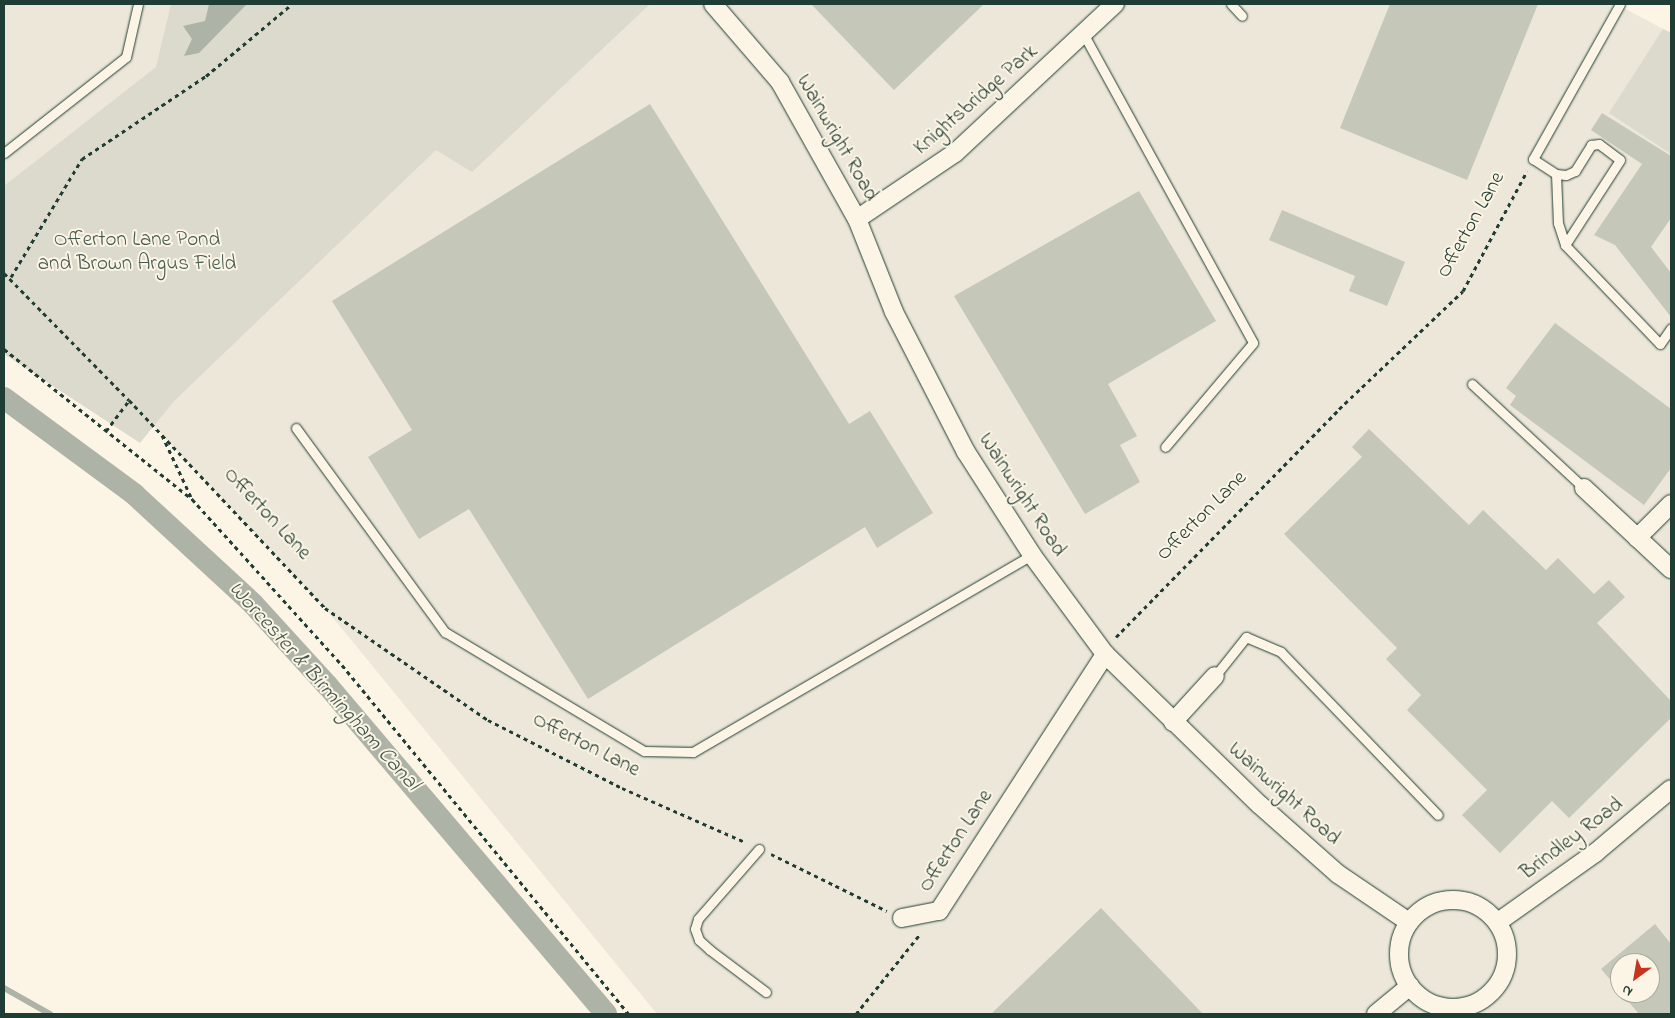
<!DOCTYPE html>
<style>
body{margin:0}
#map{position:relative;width:1675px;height:1018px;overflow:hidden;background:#fcf5e5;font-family:"Indie Flower",sans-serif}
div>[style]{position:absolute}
.built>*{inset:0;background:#ece7d8}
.green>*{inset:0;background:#dcdacc}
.water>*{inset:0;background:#aeb3a7}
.stream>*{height:6px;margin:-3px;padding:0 3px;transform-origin:3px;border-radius:3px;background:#aeb3a7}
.canal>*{height:22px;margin:-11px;padding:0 11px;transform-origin:11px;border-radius:11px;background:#aeb3a7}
.building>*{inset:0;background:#c5c7b9}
.path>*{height:3px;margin-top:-1.5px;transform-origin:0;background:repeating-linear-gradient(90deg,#1f3d34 0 4px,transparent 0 8px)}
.roads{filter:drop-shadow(0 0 1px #1f3d34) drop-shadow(0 0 1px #1f3d34)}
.lane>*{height:9px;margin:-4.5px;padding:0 4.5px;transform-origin:4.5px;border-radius:4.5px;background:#fcf5e5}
.street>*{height:18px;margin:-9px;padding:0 9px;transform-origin:9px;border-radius:9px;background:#fcf5e5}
.street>.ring{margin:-9px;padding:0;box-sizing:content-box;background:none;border:18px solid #fcf5e5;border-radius:50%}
span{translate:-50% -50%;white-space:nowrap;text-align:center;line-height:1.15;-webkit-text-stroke:4px #fcf5e5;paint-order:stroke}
.street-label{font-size:21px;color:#1f3d34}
.park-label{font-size:21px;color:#455c52}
.water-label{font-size:22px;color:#435a51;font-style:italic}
.frame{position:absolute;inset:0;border:5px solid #1f3d34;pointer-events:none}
.north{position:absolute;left:1610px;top:953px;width:50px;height:50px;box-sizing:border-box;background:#fcf5e5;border:1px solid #a4ab9e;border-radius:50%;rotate:212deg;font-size:14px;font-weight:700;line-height:20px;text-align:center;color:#1f3d34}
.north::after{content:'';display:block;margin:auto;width:18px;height:22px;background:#c8321e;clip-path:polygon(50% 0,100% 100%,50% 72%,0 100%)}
</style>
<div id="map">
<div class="built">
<div style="clip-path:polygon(evenodd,4px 4px,1616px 4px,1671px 33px,1671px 1014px,657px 1014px,325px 608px,129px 400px,4px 273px,4px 4px,1620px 963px,1650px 963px,1650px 993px,1620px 993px,1620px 963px)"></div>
</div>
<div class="green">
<div style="clip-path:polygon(171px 4px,650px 4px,472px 172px,436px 150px,174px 401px,140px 443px,4px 354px,4px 186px,156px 67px)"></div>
<div style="clip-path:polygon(1663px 29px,1671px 33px,1671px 154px,1609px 113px)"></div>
</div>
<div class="water">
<div style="clip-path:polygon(209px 4px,247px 4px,199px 53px,184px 56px,192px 39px,183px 26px,205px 21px)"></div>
</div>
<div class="stream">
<div style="left:4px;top:988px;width:53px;rotate:29.5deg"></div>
</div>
<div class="canal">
<div style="left:4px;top:398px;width:162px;rotate:36.4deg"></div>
<div style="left:134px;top:494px;width:162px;rotate:42.7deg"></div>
<div style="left:253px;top:604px;width:111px;rotate:47.6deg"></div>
<div style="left:328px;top:686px;width:430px;rotate:49.7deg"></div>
</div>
<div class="building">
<div style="clip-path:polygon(811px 4px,984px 4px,894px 90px)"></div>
<div style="clip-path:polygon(1390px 4px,1538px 4px,1467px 180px,1340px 128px)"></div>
<div style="clip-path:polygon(650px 104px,849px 424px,870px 411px,933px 513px,877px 548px,865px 527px,588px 699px,469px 509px,419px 539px,368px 457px,412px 430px,332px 301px)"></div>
<div style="clip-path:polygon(1602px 113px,1671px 156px,1671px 218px,1651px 247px,1671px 273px,1671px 317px,1615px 245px,1594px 235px,1642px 164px,1591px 130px)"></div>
<div style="clip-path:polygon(1139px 191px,1216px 321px,1108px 384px,1137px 436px,1120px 445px,1140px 482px,1085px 514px,954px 296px)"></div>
<div style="clip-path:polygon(1282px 210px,1405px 262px,1387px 306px,1349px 291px,1355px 276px,1269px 240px)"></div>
<div style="clip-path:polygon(1555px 323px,1671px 409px,1671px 468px,1644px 505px,1510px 405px,1516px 396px,1506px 388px)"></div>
<div style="clip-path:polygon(1369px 429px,1469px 525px,1483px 510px,1546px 570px,1558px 558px,1594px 594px,1609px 580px,1625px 597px,1597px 623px,1671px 701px,1671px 718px,1569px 818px,1552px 801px,1500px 853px,1462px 815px,1487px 790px,1407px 710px,1421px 695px,1386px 659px,1397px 648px,1284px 534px,1362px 457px,1352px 447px)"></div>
<div style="clip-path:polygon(1101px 908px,1203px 1014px,991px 1014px)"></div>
<div style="clip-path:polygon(1655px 924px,1671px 944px,1671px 1014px,1639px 1014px,1621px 993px,1650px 993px,1650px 963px,1620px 963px,1620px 991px,1601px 969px)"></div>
</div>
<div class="path">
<div style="left:4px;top:273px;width:178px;rotate:45.5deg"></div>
<div style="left:129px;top:400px;width:286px;rotate:46.7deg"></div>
<div style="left:325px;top:608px;width:198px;rotate:34.5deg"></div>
<div style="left:488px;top:720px;width:150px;rotate:26.9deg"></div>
<div style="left:622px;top:788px;width:134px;rotate:23.7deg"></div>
<div style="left:11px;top:277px;width:138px;rotate:-59deg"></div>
<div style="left:82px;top:159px;width:149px;rotate:-33.8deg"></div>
<div style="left:206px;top:76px;width:112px;rotate:-39.9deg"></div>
<div style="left:4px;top:349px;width:241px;rotate:38.6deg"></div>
<div style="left:192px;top:499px;width:224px;rotate:47.9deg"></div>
<div style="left:342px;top:665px;width:452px;rotate:50.6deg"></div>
<div style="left:106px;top:431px;width:39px;rotate:-53deg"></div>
<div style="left:162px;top:435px;width:68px;rotate:64.9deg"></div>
<div style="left:1116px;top:637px;width:319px;rotate:-45.6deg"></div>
<div style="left:1339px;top:409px;width:171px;rotate:-43.6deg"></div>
<div style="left:1463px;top:291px;width:136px;rotate:-61.9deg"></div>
<div style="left:771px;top:854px;width:129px;rotate:26.2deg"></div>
<div style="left:856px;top:1014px;width:102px;rotate:-51.3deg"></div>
</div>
<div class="roads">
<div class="lane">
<div style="left:1231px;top:4px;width:16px;rotate:47deg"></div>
<div style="left:1620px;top:4px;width:178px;rotate:119.3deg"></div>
<div style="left:1533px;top:159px;width:27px;rotate:33deg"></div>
<div style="left:1556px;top:174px;width:49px;rotate:87.7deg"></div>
<div style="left:1558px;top:223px;width:23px;rotate:72deg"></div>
<div style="left:1565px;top:245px;width:137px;rotate:46.2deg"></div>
<div style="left:1660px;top:344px;width:19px;rotate:-55deg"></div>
<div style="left:1084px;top:35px;width:351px;rotate:61.2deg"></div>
<div style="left:1253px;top:343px;width:136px;rotate:130.2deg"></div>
<div style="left:4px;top:153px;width:155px;rotate:-38.2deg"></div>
<div style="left:126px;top:57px;width:54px;rotate:-77.2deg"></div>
<div style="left:1556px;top:174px;width:10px;rotate:6deg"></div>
<div style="left:1566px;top:175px;width:10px;rotate:-24deg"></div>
<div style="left:1575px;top:171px;width:31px;rotate:-58deg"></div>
<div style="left:1591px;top:145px;width:8px;rotate:-7deg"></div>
<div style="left:1599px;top:144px;width:26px;rotate:37deg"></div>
<div style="left:1620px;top:160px;width:101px;rotate:122.9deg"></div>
<div style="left:1472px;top:384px;width:153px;rotate:42.9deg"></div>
<div style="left:296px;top:428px;width:253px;rotate:53.9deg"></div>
<div style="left:445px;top:632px;width:232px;rotate:30.9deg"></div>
<div style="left:644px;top:751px;width:49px;rotate:1.2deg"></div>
<div style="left:693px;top:752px;width:392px;rotate:-30.2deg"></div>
<div style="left:1215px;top:676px;width:50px;rotate:-51.5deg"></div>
<div style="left:1246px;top:637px;width:38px;rotate:23deg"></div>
<div style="left:1281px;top:652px;width:226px;rotate:46.1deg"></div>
<div style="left:759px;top:849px;width:93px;rotate:131.1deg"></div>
<div style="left:698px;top:919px;width:10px;rotate:107deg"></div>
<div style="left:695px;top:929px;width:12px;rotate:70deg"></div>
<div style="left:699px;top:940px;width:15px;rotate:42deg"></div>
<div style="left:710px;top:950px;width:70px;rotate:36.9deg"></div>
</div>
<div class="street">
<div style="left:713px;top:4px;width:103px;rotate:49.3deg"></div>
<div style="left:780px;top:82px;width:157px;rotate:60.7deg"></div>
<div style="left:857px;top:219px;width:100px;rotate:68.3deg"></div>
<div style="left:894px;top:312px;width:157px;rotate:62.8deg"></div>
<div style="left:966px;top:452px;width:122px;rotate:57.3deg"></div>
<div style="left:1032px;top:555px;width:123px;rotate:53.6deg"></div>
<div style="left:1105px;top:654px;width:216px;rotate:44.3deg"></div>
<div style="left:1260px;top:805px;width:104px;rotate:41.5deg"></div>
<div style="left:1338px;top:874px;width:86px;rotate:34.1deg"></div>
<div style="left:857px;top:219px;width:118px;rotate:-34deg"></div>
<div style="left:955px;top:153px;width:219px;rotate:-43deg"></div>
<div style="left:1584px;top:488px;width:119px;rotate:43deg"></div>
<div style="left:1637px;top:538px;width:48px;rotate:-45deg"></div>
<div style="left:1173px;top:722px;width:62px;rotate:-47.6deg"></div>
<div class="ring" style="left:1399px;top:900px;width:90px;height:90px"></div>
<div style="left:902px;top:918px;width:38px;rotate:-11deg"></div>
<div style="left:939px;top:911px;width:306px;rotate:-57.1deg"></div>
<div style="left:1498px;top:922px;width:119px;rotate:-35.4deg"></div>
<div style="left:1595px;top:853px;width:99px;rotate:-40.1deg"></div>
<div style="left:1376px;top:1014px;width:44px;rotate:-39.5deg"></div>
</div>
</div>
<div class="street-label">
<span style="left:976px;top:100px;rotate:-41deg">Knightsbridge Park</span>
<span style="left:837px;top:138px;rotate:60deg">Wainwright Road</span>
<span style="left:1471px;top:225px;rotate:-61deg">Offerton Lane</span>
<span style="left:1022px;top:495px;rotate:57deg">Wainwright Road</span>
<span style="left:267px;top:514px;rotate:47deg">Offerton Lane</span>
<span style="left:1202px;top:516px;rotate:-45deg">Offerton Lane</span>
<span style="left:586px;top:745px;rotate:27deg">Offerton Lane</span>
<span style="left:1284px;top:794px;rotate:42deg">Wainwright Road</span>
<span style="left:1572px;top:839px;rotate:-37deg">Brindley Road</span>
<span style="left:956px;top:841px;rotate:-57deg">Offerton Lane</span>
</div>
<div class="park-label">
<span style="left:137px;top:252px">Offerton Lane Pond<br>and Brown Argus Field</span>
</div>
<div class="water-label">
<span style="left:323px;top:687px;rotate:48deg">Worcester &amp; Birmingham Canal</span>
</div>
<div class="frame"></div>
<div class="north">N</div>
</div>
